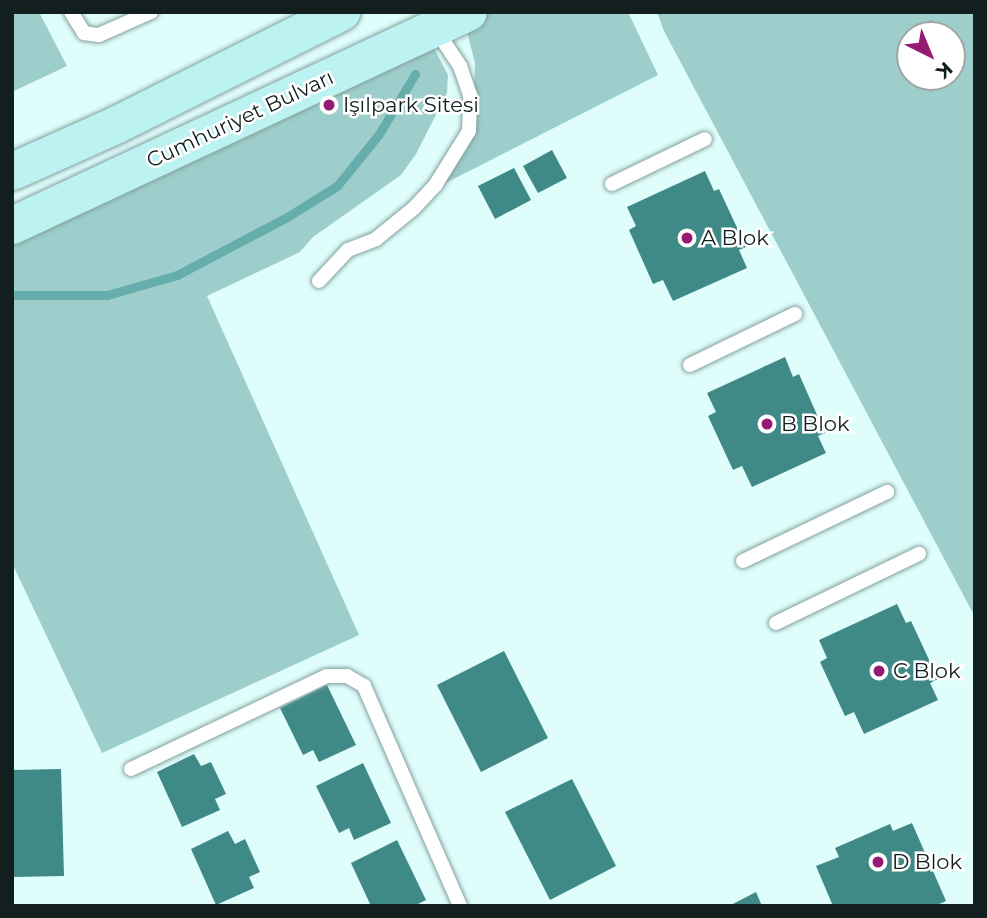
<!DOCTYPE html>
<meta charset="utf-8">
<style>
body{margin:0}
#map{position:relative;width:987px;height:918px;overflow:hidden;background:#defdfb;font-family:Montserrat,sans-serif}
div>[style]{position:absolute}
.green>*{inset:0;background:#9ececb}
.stream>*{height:9px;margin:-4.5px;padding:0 4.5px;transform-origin:4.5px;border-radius:4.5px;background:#65aeab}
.building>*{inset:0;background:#3f8a87}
.roads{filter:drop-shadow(0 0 2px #83a09e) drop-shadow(0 0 2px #83a09e)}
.lane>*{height:14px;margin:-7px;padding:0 7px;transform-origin:7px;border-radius:7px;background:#fff}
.secondary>*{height:37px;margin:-18.5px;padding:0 18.5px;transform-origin:18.5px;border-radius:18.5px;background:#bcf3f2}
.dots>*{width:19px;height:19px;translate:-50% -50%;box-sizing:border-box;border:4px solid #fff;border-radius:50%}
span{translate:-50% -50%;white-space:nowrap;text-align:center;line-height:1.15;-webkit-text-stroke:5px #fff;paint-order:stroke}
.poi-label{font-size:21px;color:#131e1e}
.left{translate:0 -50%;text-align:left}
.street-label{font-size:21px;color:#131e1e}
.frame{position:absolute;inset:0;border:14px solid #131e1e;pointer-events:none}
.north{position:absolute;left:896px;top:21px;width:70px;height:70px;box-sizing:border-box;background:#fff;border:2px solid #a1a5a5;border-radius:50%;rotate:137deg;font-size:19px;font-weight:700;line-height:28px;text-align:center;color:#131e1e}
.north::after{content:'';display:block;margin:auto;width:24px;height:32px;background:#961a74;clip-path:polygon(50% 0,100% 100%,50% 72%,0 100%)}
</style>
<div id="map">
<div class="green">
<div style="clip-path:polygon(12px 12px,39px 12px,67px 66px,12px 92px)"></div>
<div style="clip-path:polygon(462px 12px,628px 12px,658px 75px,426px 193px,438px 177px,474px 106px,475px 63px)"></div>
<div style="clip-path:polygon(evenodd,657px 12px,975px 12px,975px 617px,664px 31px,657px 12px,910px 35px,952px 35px,952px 77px,910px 77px,910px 35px)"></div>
<div style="clip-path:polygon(426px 40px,435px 50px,448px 75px,447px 93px,416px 154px,401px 175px,313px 237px,300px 252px,207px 296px,359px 635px,102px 753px,12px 563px,12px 235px)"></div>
</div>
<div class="stream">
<div style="left:12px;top:295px;width:95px"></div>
<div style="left:107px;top:295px;width:73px;rotate:-15.9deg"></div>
<div style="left:177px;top:275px;width:124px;rotate:-27.8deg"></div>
<div style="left:287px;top:217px;width:59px;rotate:-31.8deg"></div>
<div style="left:337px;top:186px;width:67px;rotate:-51.1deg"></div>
<div style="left:379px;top:134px;width:70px;rotate:-59deg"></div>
</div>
<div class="building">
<div style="clip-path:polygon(552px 150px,567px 178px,538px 193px,523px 166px)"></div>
<div style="clip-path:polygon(514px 168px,531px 200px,495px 219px,478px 186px)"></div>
<div style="clip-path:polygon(705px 171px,714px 191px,719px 189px,746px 247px,739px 250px,747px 268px,673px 301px,663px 280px,653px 284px,629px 230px,636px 226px,627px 207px)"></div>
<div style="clip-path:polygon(785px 357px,793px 377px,799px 374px,825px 433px,818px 436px,826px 453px,752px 487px,742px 466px,733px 470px,708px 416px,716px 412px,707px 393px)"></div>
<div style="clip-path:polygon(897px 604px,906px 623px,911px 621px,938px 679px,930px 683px,938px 700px,864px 734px,854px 712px,845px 716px,820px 662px,827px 658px,819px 640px)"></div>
<div style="clip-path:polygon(504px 651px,548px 738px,481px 772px,437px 685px)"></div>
<div style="clip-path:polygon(327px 685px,356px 745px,319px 762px,313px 750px,303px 755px,280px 708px)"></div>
<div style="clip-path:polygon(194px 754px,201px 766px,211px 762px,226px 794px,215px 799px,220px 810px,182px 827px,157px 772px)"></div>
<div style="clip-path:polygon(363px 763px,391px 823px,354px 840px,349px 828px,339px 833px,316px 786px)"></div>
<div style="clip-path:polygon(61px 769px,64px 876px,12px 877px,12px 770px)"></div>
<div style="clip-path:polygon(572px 779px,616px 866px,550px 900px,505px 812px)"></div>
<div style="clip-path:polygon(912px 823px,946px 901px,935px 906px,833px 906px,816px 866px,839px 857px,835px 848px,890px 824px,893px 831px)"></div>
<div style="clip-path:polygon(228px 831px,235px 844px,245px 839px,260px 872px,249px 877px,254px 888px,216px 905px,191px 849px)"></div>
<div style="clip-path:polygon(397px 840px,426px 900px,414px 906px,371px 906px,351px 863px)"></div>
<div style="clip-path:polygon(756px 892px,762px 906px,729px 906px)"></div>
</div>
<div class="roads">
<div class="lane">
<div style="left:71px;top:12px;width:25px;rotate:58deg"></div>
<div style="left:84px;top:33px;width:15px;rotate:8deg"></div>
<div style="left:99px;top:35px;width:57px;rotate:-23.9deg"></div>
<div style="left:612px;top:184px;width:103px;rotate:-25.8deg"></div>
<div style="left:319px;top:281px;width:42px;rotate:-46.9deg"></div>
<div style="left:348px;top:250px;width:30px;rotate:-21deg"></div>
<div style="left:376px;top:239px;width:49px;rotate:-39.2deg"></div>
<div style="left:414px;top:208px;width:33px;rotate:-47deg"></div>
<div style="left:436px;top:184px;width:62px;rotate:-58.1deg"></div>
<div style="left:469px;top:131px;width:36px;rotate:-88deg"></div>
<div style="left:470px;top:95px;width:31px;rotate:-109deg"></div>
<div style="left:460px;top:66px;width:43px;rotate:-123.7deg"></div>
<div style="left:690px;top:365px;width:117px;rotate:-25.9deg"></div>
<div style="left:743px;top:561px;width:160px;rotate:-25.6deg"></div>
<div style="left:776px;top:623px;width:159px;rotate:-25.8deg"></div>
<div style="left:131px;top:769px;width:217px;rotate:-25.4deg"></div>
<div style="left:327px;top:676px;width:20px"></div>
<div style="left:347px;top:676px;width:20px;rotate:30deg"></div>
<div style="left:364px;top:686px;width:240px;rotate:66.4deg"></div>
</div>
<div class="secondary">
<div style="left:12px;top:171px;width:113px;rotate:-24.1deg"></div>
<div style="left:115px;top:125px;width:253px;rotate:-26.6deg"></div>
<div style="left:12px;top:225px;width:503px;rotate:-25.04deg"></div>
</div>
</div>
<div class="dots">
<div style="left:329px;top:105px;background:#961a74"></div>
<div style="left:687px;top:238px;background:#961a74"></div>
<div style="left:767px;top:424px;background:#961a74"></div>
<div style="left:879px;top:671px;background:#961a74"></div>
<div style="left:878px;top:862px;background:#961a74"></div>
</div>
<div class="poi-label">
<span class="left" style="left:343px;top:105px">Işılpark Sitesi</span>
<span class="left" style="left:701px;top:238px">A Blok</span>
<span class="left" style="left:781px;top:424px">B Blok</span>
<span class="left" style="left:893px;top:671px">C Blok</span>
<span class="left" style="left:892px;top:862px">D Blok</span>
</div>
<div class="street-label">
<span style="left:240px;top:119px;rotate:-25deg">Cumhuriyet Bulvarı</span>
</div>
<div class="frame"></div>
<div class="north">K</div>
</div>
